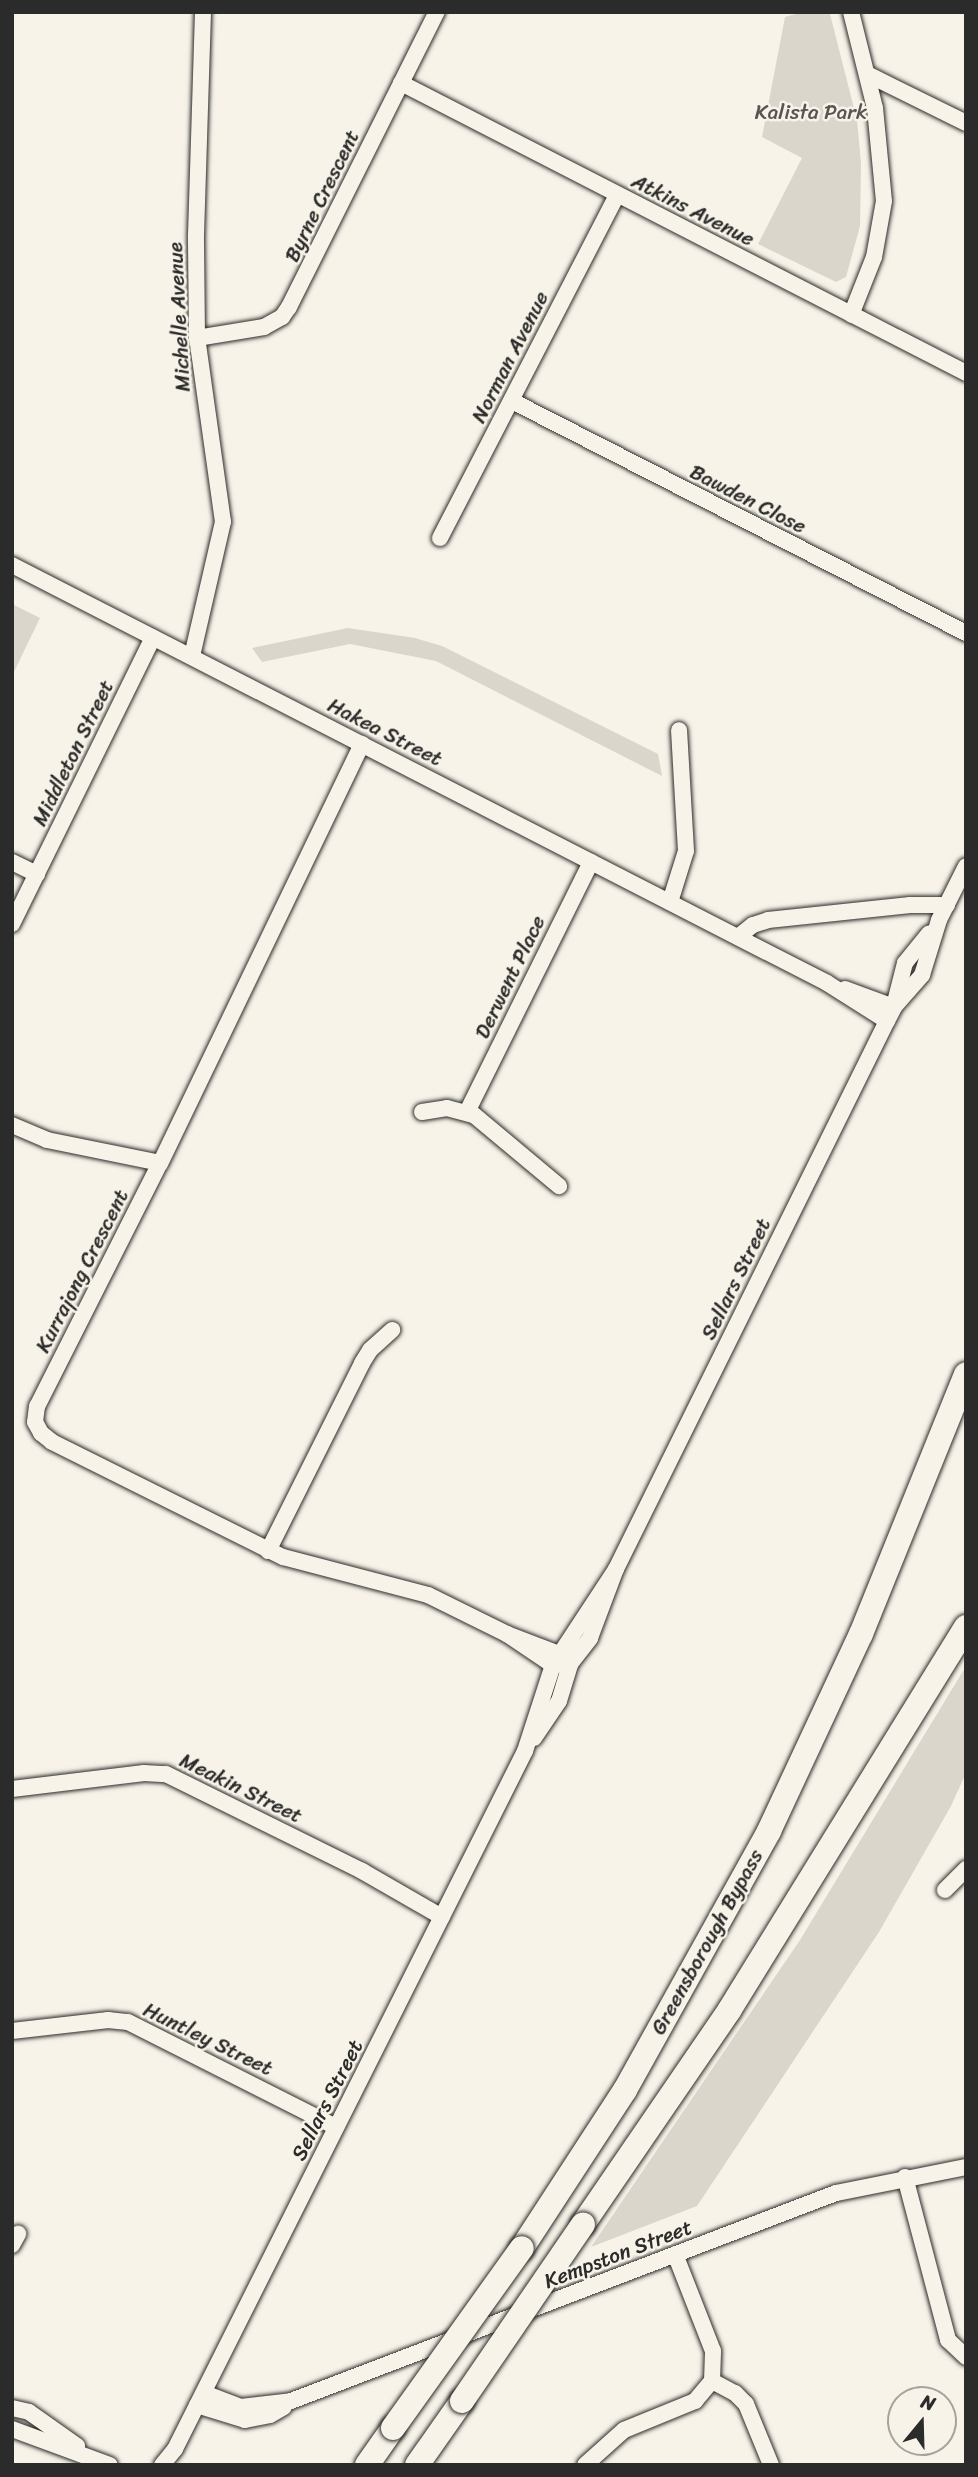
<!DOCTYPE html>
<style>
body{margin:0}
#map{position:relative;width:978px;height:2477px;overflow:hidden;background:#f7f3e8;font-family:Sriracha,sans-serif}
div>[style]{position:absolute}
.green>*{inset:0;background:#dad6cc}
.roads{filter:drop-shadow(0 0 2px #2b2b2b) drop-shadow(0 0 2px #2b2b2b)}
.minor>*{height:16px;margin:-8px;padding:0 8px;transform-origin:8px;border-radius:8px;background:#f7f3e8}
.trunk>*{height:24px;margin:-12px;padding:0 12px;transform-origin:12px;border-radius:12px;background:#f7f3e8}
.bridges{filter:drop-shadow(0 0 2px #2b2b2b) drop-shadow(0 0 2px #2b2b2b)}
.trunk-bridge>*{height:24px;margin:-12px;padding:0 12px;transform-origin:12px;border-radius:12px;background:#f7f3e8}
span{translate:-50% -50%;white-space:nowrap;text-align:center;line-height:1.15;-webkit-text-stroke:5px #f7f3e8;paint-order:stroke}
.park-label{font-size:21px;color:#575653}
.street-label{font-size:21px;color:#2b2b2b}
.frame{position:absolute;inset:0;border:14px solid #2b2b2b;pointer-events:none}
.north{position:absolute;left:887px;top:2386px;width:70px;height:70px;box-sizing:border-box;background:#f7f3e8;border:2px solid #a5a39c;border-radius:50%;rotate:19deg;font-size:19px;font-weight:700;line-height:28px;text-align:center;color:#2b2b2b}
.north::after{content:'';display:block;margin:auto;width:24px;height:32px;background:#2b2b2b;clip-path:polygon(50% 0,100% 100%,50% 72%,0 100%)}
</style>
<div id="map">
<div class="green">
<div style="clip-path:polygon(803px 12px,830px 14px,857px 120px,861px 163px,860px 226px,846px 277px,836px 282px,758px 244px,802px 158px,762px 137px,785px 17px)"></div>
<div style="clip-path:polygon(12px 604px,40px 618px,12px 676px)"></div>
<div style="clip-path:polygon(348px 628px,415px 638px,442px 646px,658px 754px,662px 776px,436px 661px,350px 644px,262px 662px,252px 648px)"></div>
<div style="clip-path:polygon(966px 1666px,966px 1773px,951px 1806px,879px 1932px,697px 2206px,591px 2247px,800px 1940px)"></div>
</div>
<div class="roads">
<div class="minor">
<div style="left:851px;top:12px;width:99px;rotate:76deg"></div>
<div style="left:875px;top:108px;width:93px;rotate:84.5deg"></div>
<div style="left:884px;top:201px;width:57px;rotate:100.1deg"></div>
<div style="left:874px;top:257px;width:62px;rotate:111.6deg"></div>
<div style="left:867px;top:74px;width:110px;rotate:26.3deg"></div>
<div style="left:401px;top:83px;width:635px;rotate:27.17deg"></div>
<div style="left:197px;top:338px;width:68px;rotate:-9.3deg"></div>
<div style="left:264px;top:327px;width:21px;rotate:-29deg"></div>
<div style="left:282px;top:317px;width:12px;rotate:-55deg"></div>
<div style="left:289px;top:307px;width:330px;rotate:-63.4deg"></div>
<div style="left:512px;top:401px;width:510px;rotate:27.07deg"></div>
<div style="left:440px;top:538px;width:386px;rotate:-62.7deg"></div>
<div style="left:12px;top:565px;width:916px;rotate:27.15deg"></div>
<div style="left:827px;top:983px;width:71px;rotate:32.3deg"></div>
<div style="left:192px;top:656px;width:138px;rotate:-77deg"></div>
<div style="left:223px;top:522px;width:186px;rotate:-98deg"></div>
<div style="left:197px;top:338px;width:103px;rotate:-90.6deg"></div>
<div style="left:196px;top:235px;width:223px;rotate:-88.2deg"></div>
<div style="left:362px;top:744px;width:465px;rotate:115.7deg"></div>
<div style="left:160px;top:1163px;width:272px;rotate:116.8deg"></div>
<div style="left:37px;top:1406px;width:16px;rotate:97deg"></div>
<div style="left:35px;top:1422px;width:13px;rotate:61deg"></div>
<div style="left:41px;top:1433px;width:14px;rotate:39deg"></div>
<div style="left:52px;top:1442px;width:258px;rotate:26.5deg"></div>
<div style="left:283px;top:1557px;width:150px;rotate:14.7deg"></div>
<div style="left:428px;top:1595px;width:88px;rotate:26.3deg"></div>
<div style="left:507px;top:1634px;width:55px;rotate:34deg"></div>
<div style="left:553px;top:1665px;width:17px;rotate:-3deg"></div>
<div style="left:570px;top:1664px;width:15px;rotate:-138deg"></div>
<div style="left:559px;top:1654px;width:56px;rotate:-159deg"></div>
<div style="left:12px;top:862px;width:28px;rotate:26deg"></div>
<div style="left:670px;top:902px;width:53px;rotate:-72.6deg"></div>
<div style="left:686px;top:851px;width:121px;rotate:-93.3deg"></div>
<div style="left:12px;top:924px;width:319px;rotate:-63.8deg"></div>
<div style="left:738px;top:937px;width:19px;rotate:-39deg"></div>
<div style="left:753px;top:925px;width:16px;rotate:-18deg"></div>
<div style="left:768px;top:920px;width:143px;rotate:-6deg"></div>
<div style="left:910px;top:905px;width:37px"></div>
<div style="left:845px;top:989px;width:52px;rotate:20.2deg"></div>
<div style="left:894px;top:1006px;width:44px;rotate:-75.7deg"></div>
<div style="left:905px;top:963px;width:38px;rotate:-51deg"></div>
<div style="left:422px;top:1112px;width:25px;rotate:-9deg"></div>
<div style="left:447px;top:1108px;width:28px;rotate:15deg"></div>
<div style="left:474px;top:1115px;width:111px;rotate:39.9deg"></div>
<div style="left:467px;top:1112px;width:279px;rotate:-63.6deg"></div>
<div style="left:12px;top:1125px;width:38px;rotate:23deg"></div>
<div style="left:47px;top:1140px;width:115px;rotate:11.5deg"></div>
<div style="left:268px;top:1551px;width:210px;rotate:-63.4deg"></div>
<div style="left:362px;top:1363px;width:15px;rotate:-58deg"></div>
<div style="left:370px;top:1350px;width:30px;rotate:-42deg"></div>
<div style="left:534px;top:1738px;width:45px;rotate:-56deg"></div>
<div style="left:559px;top:1701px;width:39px;rotate:-73deg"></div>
<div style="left:570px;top:1664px;width:33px;rotate:-52deg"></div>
<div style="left:590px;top:1638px;width:74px;rotate:-69.4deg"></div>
<div style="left:616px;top:1569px;width:611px;rotate:-63.69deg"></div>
<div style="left:887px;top:1021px;width:16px;rotate:-63deg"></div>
<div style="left:894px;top:1007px;width:43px;rotate:-48.8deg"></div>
<div style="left:922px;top:975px;width:58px;rotate:-72.8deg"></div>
<div style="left:939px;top:920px;width:60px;rotate:-63.4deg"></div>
<div style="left:12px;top:1789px;width:133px;rotate:-6.9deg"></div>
<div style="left:144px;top:1773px;width:22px;rotate:3deg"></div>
<div style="left:166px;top:1774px;width:219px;rotate:26.3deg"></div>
<div style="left:362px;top:1871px;width:92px;rotate:29.9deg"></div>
<div style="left:945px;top:1890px;width:30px;rotate:-45deg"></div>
<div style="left:12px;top:2031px;width:97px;rotate:-6.5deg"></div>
<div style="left:108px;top:2020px;width:20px;rotate:6deg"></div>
<div style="left:128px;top:2022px;width:233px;rotate:26.8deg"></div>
<div style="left:905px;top:2177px;width:169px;rotate:75.2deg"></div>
<div style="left:948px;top:2340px;width:25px;rotate:43deg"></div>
<div style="left:12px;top:2245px;width:13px;rotate:-61deg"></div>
<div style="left:712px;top:2381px;width:26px;rotate:28deg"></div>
<div style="left:735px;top:2393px;width:16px;rotate:45deg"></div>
<div style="left:746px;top:2404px;width:66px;rotate:67.7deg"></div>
<div style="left:204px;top:2393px;width:40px;rotate:21deg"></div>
<div style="left:241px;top:2407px;width:50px;rotate:-6.8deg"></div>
<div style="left:291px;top:2401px;width:583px;rotate:-20.89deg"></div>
<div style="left:836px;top:2193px;width:133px;rotate:-11.3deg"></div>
<div style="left:197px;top:2405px;width:50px;rotate:17.4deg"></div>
<div style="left:245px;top:2420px;width:25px;rotate:-11deg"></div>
<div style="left:270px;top:2415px;width:16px;rotate:-30deg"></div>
<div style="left:12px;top:2408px;width:17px;rotate:13deg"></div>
<div style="left:29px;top:2412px;width:59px;rotate:35.3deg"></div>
<div style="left:12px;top:2429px;width:104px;rotate:20.2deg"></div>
<div style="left:162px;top:2465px;width:21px;rotate:-51deg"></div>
<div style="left:175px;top:2449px;width:781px;rotate:-63.37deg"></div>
<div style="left:525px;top:1751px;width:90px;rotate:-72deg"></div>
<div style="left:553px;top:1665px;width:115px;rotate:-56.7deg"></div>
<div style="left:585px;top:2465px;width:52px;rotate:-41.9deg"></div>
<div style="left:624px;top:2430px;width:77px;rotate:-22.2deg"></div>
<div style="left:695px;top:2401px;width:26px;rotate:-50deg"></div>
<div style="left:712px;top:2381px;width:30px;rotate:-88deg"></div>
<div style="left:713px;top:2351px;width:104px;rotate:-111.4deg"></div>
</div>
<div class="trunk">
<div style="left:583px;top:2224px;width:260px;rotate:-55.6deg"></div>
<div style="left:730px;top:2009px;width:449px;rotate:-58.3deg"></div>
<div style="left:522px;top:2248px;width:189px;rotate:-56.9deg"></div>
<div style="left:625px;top:2090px;width:296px;rotate:-60.9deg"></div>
<div style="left:769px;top:1831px;width:217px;rotate:-65deg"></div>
<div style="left:861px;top:1634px;width:280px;rotate:-68deg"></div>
<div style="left:367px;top:2465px;width:45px;rotate:-54.9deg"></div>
<div style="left:417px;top:2465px;width:78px;rotate:-54.9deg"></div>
</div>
</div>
<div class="bridges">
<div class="trunk-bridge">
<div style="left:462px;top:2401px;width:214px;rotate:-55.6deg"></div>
<div style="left:393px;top:2428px;width:221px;rotate:-54.4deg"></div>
</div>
</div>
<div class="park-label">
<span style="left:811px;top:112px">Kalista Park</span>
</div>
<div class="street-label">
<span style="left:322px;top:196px;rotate:-64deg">Byrne Crescent</span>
<span style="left:693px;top:210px;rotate:27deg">Atkins Avenue</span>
<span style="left:179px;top:317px;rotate:-93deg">Michelle Avenue</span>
<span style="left:510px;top:357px;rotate:-63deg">Norman Avenue</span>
<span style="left:748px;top:499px;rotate:27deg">Bawden Close</span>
<span style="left:385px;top:732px;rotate:27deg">Hakea Street</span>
<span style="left:73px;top:753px;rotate:-64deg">Middleton Street</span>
<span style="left:510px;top:977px;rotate:-64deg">Derwent Place</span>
<span style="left:82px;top:1271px;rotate:-63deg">Kurrajong Crescent</span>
<span style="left:736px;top:1279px;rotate:-64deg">Sellars Street</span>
<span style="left:241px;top:1788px;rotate:26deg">Meakin Street</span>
<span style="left:707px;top:1942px;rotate:-61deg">Greensborough Bypass</span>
<span style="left:208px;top:2039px;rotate:26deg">Huntley Street</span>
<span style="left:327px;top:2100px;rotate:-63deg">Sellars Street</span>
<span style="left:618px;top:2254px;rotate:-21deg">Kempston Street</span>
</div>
<div class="frame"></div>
<div class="north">N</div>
</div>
